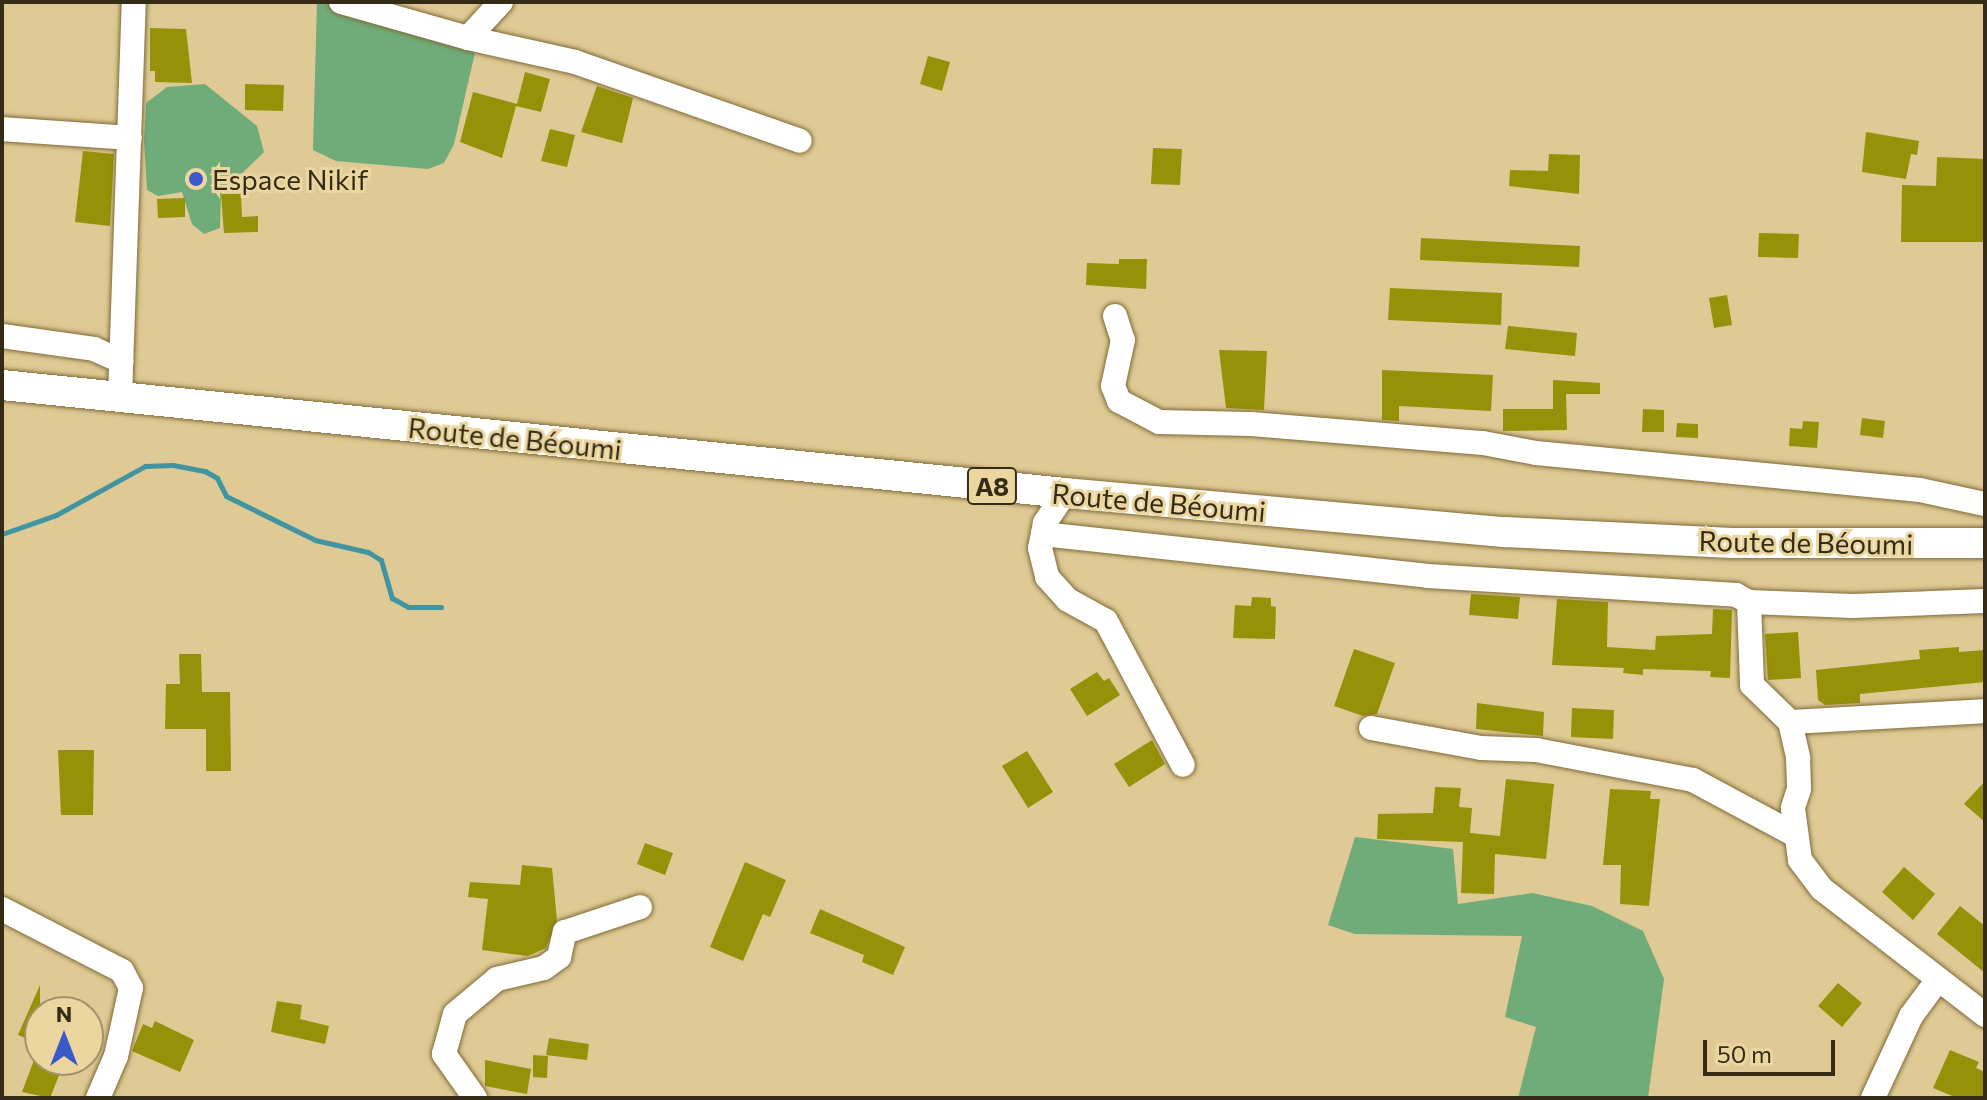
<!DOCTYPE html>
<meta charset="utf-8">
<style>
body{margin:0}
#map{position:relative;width:1987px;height:1100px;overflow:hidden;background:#dfc994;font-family:Commissioner,sans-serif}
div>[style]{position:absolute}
.green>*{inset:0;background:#6fac79}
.stream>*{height:5px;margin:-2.5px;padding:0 2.5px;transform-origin:2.5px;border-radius:2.5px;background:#4195a1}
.building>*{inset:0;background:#959209}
.roads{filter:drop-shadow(0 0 2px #7f6b38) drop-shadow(0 0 2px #7f6b38)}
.minor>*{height:24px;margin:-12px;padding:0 12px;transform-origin:12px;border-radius:12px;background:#fff}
.major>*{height:30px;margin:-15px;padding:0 15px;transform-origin:15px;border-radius:15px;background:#fff}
.dots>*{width:22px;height:22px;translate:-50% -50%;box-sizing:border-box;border:4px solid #ecd6a0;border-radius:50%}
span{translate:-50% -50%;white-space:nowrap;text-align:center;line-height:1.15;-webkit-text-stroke:6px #ecd6a0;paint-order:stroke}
.shield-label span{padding:2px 6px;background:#ecd6a0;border:2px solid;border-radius:6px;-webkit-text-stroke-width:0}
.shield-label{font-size:26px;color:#352c17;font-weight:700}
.poi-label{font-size:28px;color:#352c17}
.left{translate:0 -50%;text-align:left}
.street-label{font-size:28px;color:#352c17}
.frame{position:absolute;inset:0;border:4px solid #352c17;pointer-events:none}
.north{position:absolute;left:24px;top:996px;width:80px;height:80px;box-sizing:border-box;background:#ecd6a0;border:2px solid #a39269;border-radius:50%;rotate:0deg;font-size:22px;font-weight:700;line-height:32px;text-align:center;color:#352c17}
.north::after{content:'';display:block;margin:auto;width:28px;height:36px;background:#3c59cb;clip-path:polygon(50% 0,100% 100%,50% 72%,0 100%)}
.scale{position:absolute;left:1703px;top:1040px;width:132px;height:36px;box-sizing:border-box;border:4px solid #352c17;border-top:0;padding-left:10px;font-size:24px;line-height:28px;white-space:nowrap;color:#352c17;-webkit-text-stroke:6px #ecd6a0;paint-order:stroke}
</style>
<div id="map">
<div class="green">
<div style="clip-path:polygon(317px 2px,480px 31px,454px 144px,444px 163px,428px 169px,336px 161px,313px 150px)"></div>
<div style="clip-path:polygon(205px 84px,257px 126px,264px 152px,221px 194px,220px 228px,204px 234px,192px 224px,182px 192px,158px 196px,147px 190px,144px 141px,146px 103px,167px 87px)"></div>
<div style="clip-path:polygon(1355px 837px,1453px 849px,1458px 904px,1532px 893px,1592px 906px,1643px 931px,1664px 979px,1648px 1098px,1518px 1098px,1536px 1027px,1505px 1017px,1522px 936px,1355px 934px,1328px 925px)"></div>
</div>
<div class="stream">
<div style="left:2px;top:534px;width:57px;rotate:-19.4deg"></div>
<div style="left:56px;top:515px;width:102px;rotate:-28.8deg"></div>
<div style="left:145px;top:466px;width:28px;rotate:-2deg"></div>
<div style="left:173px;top:465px;width:33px;rotate:11deg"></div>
<div style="left:205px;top:471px;width:14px;rotate:30deg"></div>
<div style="left:217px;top:478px;width:20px;rotate:63deg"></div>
<div style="left:226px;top:496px;width:99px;rotate:26.3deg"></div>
<div style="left:315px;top:540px;width:54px;rotate:12.8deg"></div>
<div style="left:368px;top:552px;width:15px;rotate:32deg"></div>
<div style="left:381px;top:560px;width:40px;rotate:74deg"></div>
<div style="left:392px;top:598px;width:18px;rotate:29deg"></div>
<div style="left:408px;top:607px;width:33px"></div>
</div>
<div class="building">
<div style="clip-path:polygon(150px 28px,186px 29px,192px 83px,155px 82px,155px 71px,150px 71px)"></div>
<div style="clip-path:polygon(928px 56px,950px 62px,942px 91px,920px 84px)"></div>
<div style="clip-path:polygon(525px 72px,550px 79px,541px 112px,516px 106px,502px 158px,460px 142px,473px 92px,517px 104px)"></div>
<div style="clip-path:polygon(245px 84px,284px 85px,283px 111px,245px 110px)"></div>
<div style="clip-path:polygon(597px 86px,633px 98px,622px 143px,581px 132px)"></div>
<div style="clip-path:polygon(550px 129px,575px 135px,567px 167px,541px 161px)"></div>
<div style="clip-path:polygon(1866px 132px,1919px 141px,1917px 155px,1911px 154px,1906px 179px,1862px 172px)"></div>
<div style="clip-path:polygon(1153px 148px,1182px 149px,1180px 185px,1151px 184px)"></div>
<div style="clip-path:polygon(83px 151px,114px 154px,110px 226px,75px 222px)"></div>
<div style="clip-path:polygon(1549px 154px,1580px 155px,1579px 194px,1509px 186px,1510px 170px,1548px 171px)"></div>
<div style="clip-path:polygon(1937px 157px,1985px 159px,1985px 242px,1901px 242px,1902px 185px,1936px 186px)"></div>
<div style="clip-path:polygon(221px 194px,241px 194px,242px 217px,258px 216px,258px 232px,224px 233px)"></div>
<div style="clip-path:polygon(185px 198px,185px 217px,158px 218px,157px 199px)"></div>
<div style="clip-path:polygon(1759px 233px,1799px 234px,1798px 258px,1758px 257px)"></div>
<div style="clip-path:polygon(1421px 238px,1580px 246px,1579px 267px,1420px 260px)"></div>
<div style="clip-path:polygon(1119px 259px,1147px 259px,1146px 289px,1086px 285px,1087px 263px,1119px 264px)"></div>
<div style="clip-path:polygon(1390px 288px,1502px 293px,1501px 325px,1388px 320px)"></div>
<div style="clip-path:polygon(1727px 295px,1732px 325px,1714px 328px,1709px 298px)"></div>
<div style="clip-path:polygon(1508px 326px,1577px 333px,1575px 356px,1505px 349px)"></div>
<div style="clip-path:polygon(1219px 350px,1267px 351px,1264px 410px,1226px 408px)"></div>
<div style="clip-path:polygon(1382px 370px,1493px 375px,1491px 411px,1399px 406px,1399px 421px,1382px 420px)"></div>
<div style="clip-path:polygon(1553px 380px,1600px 383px,1600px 394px,1566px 394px,1567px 430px,1503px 431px,1503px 409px,1553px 409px)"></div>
<div style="clip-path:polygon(1643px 409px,1664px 410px,1664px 432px,1642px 432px)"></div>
<div style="clip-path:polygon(1862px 418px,1885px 421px,1883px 438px,1860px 435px)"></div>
<div style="clip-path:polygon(1803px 421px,1819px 422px,1817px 448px,1789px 446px,1790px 428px,1802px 429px)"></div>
<div style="clip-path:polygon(1677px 423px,1698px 424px,1698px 438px,1676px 437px)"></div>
<div style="clip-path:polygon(1471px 594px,1520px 597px,1518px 619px,1469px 615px)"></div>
<div style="clip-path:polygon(1252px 597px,1271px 598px,1271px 606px,1276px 607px,1275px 639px,1233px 638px,1235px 605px,1251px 606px)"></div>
<div style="clip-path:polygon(1557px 599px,1608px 602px,1607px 647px,1655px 650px,1656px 636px,1712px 634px,1713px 609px,1732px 610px,1730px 678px,1710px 677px,1711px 671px,1643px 669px,1643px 675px,1623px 673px,1624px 668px,1552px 665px)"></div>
<div style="clip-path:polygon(1798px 632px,1801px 678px,1768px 680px,1765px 634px)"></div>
<div style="clip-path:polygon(1959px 647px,1959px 652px,1985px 650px,1985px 682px,1860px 694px,1860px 703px,1825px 705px,1818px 700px,1816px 670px,1920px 659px,1919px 650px)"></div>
<div style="clip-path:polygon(1354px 649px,1395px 663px,1377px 714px,1363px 716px,1334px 706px)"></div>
<div style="clip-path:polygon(179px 654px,201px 654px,202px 692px,230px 692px,231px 771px,206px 771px,206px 729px,165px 729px,166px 684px,180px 684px)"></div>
<div style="clip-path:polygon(1097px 672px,1104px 681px,1109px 678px,1120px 695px,1087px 716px,1070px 689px)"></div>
<div style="clip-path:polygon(1477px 703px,1544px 712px,1543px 736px,1476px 729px)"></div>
<div style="clip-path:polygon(1572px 708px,1614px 710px,1613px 739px,1571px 737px)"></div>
<div style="clip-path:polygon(1152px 740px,1165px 764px,1129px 787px,1114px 764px)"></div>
<div style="clip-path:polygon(58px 750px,94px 750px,93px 815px,61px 815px)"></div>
<div style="clip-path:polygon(1027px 751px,1053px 792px,1028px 808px,1002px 766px)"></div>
<div style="clip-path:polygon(1506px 779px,1554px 784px,1546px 859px,1495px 854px,1494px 894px,1461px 893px,1463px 842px,1377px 839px,1378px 814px,1433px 813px,1435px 787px,1461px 788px,1459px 807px,1472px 808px,1470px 833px,1500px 836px)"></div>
<div style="clip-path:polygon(1985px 781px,1985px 822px,1964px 804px)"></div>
<div style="clip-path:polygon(1610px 789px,1651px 791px,1650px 799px,1660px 799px,1649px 906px,1620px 904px,1621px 865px,1603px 865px)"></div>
<div style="clip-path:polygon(645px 843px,673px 853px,665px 875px,637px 864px)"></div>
<div style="clip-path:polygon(745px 862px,786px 880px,770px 917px,763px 914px,743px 961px,710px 947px)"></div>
<div style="clip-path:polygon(522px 865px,552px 868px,557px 920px,546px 948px,528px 956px,482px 950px,488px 899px,468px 897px,470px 882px,520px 885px)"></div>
<div style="clip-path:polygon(1904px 867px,1935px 894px,1913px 920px,1882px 892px)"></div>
<div style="clip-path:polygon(1960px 906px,1985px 926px,1985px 973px,1937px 934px)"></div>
<div style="clip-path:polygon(820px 909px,905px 947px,893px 975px,862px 962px,864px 955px,810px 933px)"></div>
<div style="clip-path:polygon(1838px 983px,1862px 1003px,1842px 1027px,1818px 1006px)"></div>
<div style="clip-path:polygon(40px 985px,40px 1044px,18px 1035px)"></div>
<div style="clip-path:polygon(277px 1001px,302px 1005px,300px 1019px,329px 1026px,325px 1044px,271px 1032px)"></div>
<div style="clip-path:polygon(155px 1021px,194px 1040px,180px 1072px,132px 1051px,143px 1024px,152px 1028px)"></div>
<div style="clip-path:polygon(549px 1038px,589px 1044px,587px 1060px,546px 1055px)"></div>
<div style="clip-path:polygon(1950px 1050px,1979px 1062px,1976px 1068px,1985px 1072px,1985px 1098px,1957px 1098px,1933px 1088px)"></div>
<div style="clip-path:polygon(533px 1055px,548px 1056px,547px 1078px,533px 1077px)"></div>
<div style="clip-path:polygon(34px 1060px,65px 1060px,50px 1098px,22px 1092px)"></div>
<div style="clip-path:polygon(485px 1060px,531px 1069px,527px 1094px,485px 1086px)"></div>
</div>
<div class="roads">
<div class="minor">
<div style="left:341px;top:2px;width:132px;rotate:15.8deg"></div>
<div style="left:468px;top:38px;width:49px;rotate:-47.5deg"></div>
<div style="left:468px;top:38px;width:110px;rotate:12.6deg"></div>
<div style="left:575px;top:62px;width:238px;rotate:19.3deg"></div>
<div style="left:2px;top:129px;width:128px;rotate:4deg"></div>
<div style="left:1115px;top:316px;width:25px;rotate:72deg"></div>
<div style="left:1123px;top:340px;width:47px;rotate:102.3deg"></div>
<div style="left:1113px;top:386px;width:16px;rotate:68deg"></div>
<div style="left:1119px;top:401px;width:45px;rotate:27.7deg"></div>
<div style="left:1159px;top:422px;width:92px;rotate:1.2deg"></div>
<div style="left:1251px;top:424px;width:233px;rotate:4.7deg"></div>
<div style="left:1483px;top:443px;width:54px;rotate:10.7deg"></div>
<div style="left:1536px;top:453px;width:386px;rotate:5.5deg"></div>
<div style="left:1920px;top:490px;width:66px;rotate:12.2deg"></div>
<div style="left:2px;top:336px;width:93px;rotate:8deg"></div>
<div style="left:94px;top:349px;width:30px;rotate:24deg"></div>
<div style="left:120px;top:397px;width:395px;rotate:-88deg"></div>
<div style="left:1065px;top:493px;width:36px;rotate:124deg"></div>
<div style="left:1045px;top:523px;width:25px;rotate:101deg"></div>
<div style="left:1040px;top:548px;width:30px;rotate:76deg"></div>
<div style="left:1047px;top:577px;width:31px;rotate:48deg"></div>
<div style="left:1068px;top:600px;width:43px;rotate:28.9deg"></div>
<div style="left:1106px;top:621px;width:163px;rotate:61.9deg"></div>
<div style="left:1043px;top:534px;width:387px;rotate:6.2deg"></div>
<div style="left:1428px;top:576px;width:309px;rotate:3.5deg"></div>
<div style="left:1736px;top:595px;width:15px;rotate:28deg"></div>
<div style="left:1749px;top:602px;width:104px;rotate:2.2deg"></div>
<div style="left:1853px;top:606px;width:132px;rotate:-2.2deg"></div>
<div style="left:1749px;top:602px;width:83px;rotate:87.9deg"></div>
<div style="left:1752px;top:685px;width:53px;rotate:44.2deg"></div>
<div style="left:1790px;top:722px;width:37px;rotate:77deg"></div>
<div style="left:1798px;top:758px;width:31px;rotate:88deg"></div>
<div style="left:1799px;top:789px;width:20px;rotate:108deg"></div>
<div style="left:1793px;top:808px;width:52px;rotate:82.3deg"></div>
<div style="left:1800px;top:860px;width:36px;rotate:53deg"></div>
<div style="left:1822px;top:889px;width:206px;rotate:37.7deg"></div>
<div style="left:1790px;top:722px;width:195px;rotate:-3.2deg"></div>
<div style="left:1371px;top:728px;width:112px;rotate:10.3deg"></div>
<div style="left:1481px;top:748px;width:55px;rotate:2.1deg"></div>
<div style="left:1536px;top:750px;width:160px;rotate:10.8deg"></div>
<div style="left:1693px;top:780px;width:116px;rotate:28.3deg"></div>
<div style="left:2px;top:909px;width:135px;rotate:27.3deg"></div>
<div style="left:122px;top:971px;width:19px;rotate:62deg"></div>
<div style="left:131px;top:988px;width:70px;rotate:102.4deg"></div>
<div style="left:116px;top:1056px;width:46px;rotate:113.2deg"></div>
<div style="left:475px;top:1098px;width:54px;rotate:-125.2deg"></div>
<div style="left:444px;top:1054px;width:41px;rotate:-74.6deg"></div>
<div style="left:455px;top:1014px;width:55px;rotate:-39.8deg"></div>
<div style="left:497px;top:979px;width:48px;rotate:-13.2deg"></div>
<div style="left:544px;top:968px;width:19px;rotate:-36deg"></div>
<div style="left:559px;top:957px;width:26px;rotate:-77deg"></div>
<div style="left:565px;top:932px;width:79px;rotate:-18.4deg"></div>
<div style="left:1873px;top:1098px;width:90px;rotate:-65.1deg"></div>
<div style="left:1911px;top:1016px;width:44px;rotate:-53.4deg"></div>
</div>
<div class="major">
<div style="left:2px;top:385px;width:1068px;rotate:5.8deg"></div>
<div style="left:1065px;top:493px;width:442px;rotate:5.1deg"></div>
<div style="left:1505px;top:532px;width:227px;rotate:2.8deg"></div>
<div style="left:1732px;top:543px;width:253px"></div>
</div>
</div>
<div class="dots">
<div style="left:196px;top:179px;background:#3c59cb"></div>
</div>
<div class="shield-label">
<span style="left:992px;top:486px">A8</span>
</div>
<div class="poi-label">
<span class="left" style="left:212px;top:179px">Espace Nikif</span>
</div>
<div class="street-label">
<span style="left:515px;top:438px;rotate:6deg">Route de Béoumi</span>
<span style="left:1159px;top:502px;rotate:5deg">Route de Béoumi</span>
<span style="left:1806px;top:542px;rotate:1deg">Route de Béoumi</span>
</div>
<div class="frame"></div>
<div class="north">N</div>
<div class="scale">50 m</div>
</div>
